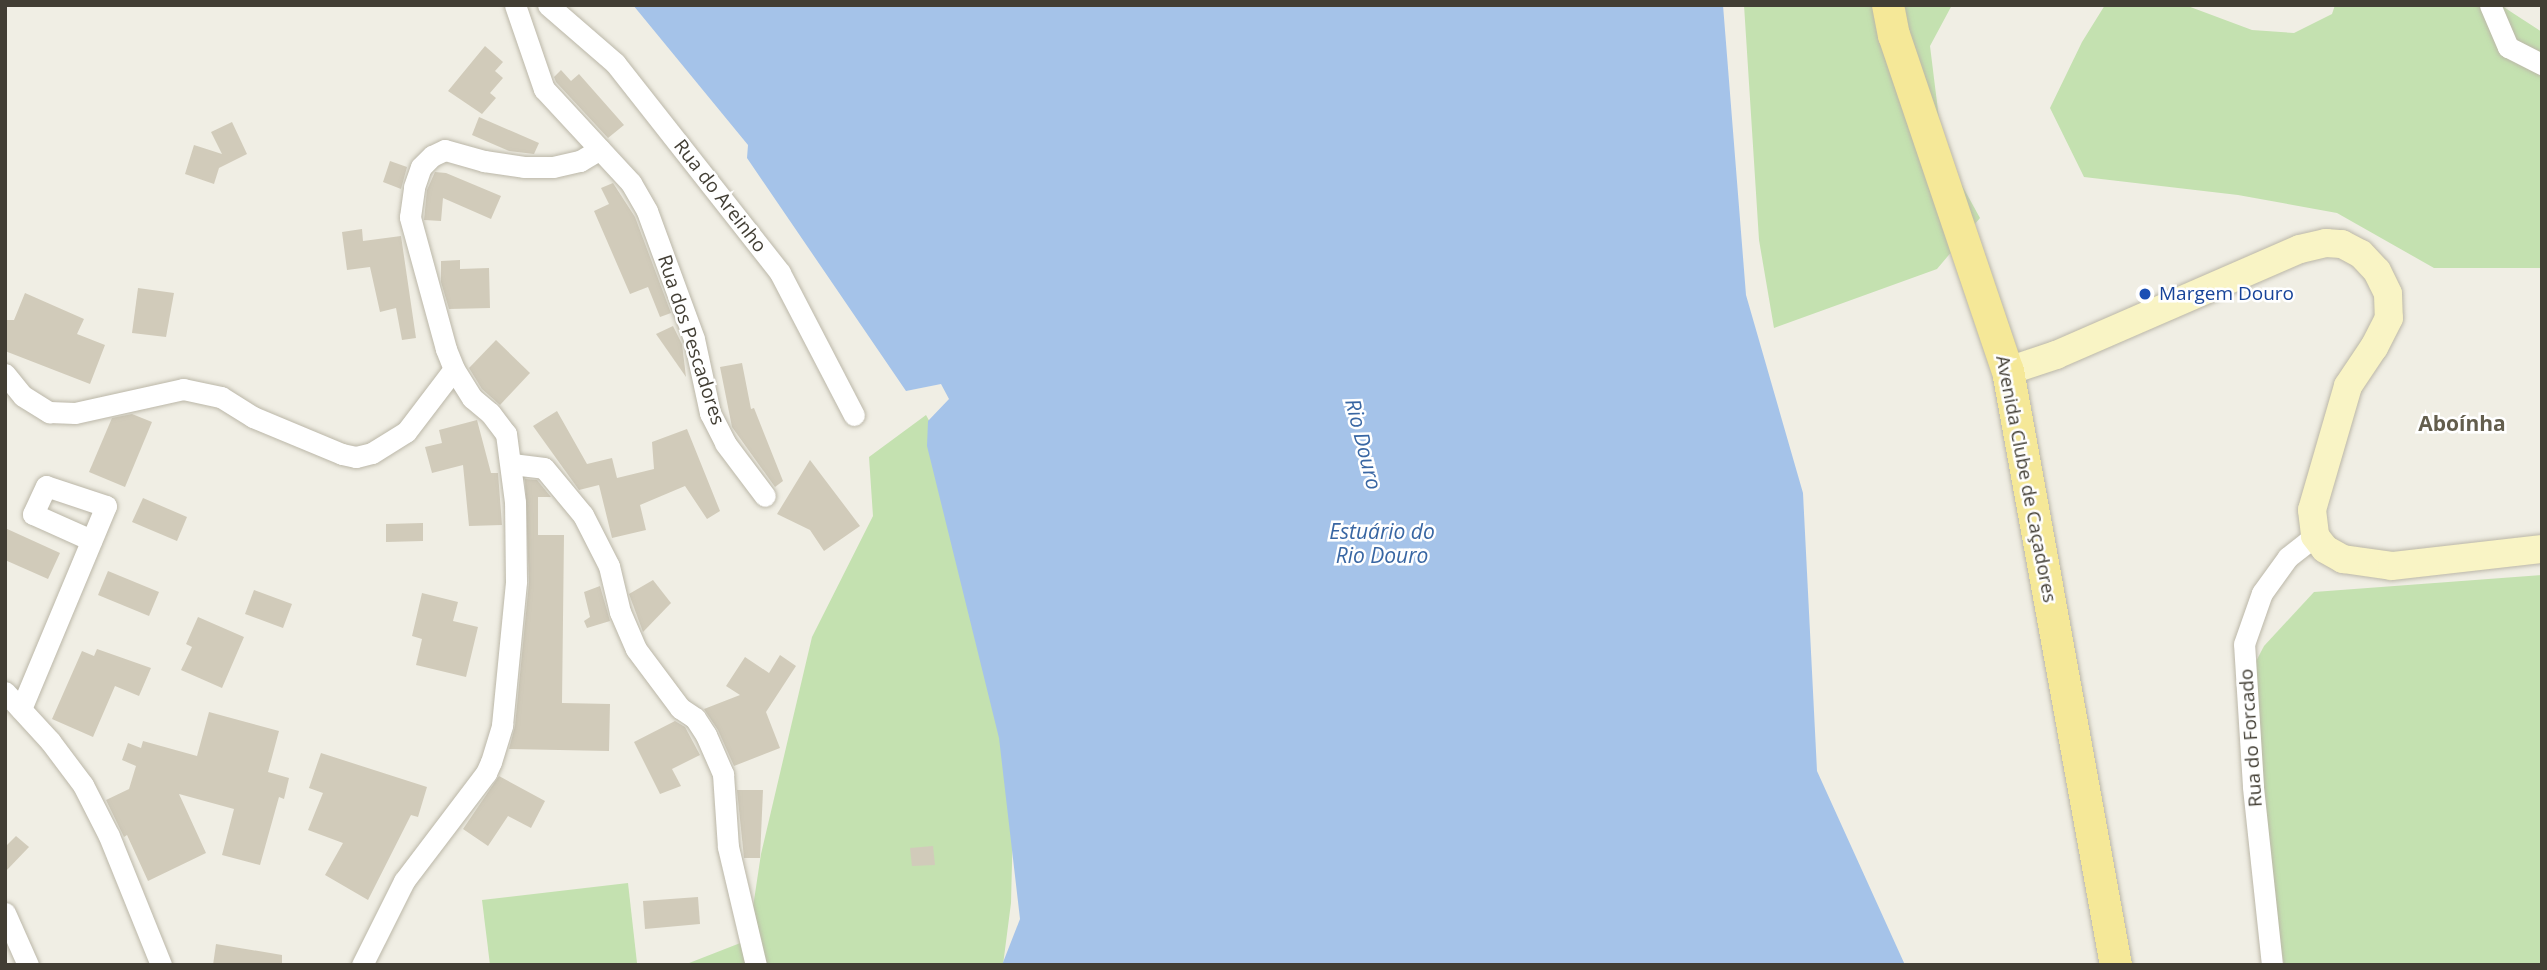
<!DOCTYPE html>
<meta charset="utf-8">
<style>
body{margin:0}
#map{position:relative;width:2547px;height:970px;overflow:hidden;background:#f0eee4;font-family:"Open Sans",sans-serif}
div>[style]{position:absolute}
.green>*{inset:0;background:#c4e1b0}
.water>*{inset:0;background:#a5c3e9}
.building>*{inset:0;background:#d1cbba}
.roads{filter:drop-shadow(0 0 2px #bbb7a8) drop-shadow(0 0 2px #bbb7a8)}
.minor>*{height:21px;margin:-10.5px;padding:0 10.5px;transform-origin:10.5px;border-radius:10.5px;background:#fff}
.secondary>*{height:28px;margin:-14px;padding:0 14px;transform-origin:14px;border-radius:14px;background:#f9f4c5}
.primary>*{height:32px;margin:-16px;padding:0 16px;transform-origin:16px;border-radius:16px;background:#f5e898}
.dots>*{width:19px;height:19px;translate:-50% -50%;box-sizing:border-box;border:4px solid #fff;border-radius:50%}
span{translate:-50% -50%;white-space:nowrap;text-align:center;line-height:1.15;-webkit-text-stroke:5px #fff;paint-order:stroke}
.street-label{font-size:19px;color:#423e34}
.transit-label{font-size:19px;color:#164399}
.left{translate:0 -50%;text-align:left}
.neighbourhood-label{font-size:21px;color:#635e4d;font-weight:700}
.water-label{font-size:21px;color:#3866a3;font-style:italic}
.frame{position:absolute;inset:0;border:7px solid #423e34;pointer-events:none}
</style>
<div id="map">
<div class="green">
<div style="clip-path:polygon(1744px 5px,1952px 5px,1930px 46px,1943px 151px,1980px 218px,1937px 269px,1774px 328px,1759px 240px)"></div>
<div style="clip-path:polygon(2105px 5px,2185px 5px,2252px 30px,2294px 33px,2332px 14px,2335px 5px,2502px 6px,2542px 32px,2542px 268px,2434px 268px,2337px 213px,2238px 195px,2084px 177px,2050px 108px,2082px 42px)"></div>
<div style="clip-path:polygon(926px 415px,932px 426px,1024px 804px,1013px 823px,1011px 903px,1003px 965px,684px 965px,748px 940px,761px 854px,812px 637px,873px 516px,869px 457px)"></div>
<div style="clip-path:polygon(2542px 575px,2542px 965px,2284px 965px,2238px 696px,2264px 646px,2314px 592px)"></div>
<div style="clip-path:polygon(628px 883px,637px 963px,490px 965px,482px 900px)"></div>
</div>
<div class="water">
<div style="clip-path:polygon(633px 5px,1723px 5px,1746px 295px,1803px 493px,1817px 771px,1905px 965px,1002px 965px,1020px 919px,999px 738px,927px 446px,928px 421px,949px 399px,941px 384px,906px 391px,747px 158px,748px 145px)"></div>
</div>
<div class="building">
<div style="clip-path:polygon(485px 46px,503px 62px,495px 71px,503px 78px,490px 93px,496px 98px,482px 114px,448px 91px)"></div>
<div style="clip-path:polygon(561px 70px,571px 81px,579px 74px,624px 125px,608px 138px,556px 82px,554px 77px)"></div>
<div style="clip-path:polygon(479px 117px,539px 143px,534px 154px,509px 151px,472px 135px)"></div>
<div style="clip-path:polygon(232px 122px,247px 154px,219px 168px,214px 184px,185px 174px,194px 145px,222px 154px,211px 132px)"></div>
<div style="clip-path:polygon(390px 161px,407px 167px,401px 189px,383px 182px)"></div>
<div style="clip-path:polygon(435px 172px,446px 173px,501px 196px,491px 219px,443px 198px,441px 221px,424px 220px,427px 190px)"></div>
<div style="clip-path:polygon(613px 183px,635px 217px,671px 313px,660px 317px,648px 287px,630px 294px,594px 211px,609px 204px,601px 188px)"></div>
<div style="clip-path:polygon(362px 229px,363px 241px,401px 236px,416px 338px,402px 340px,396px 308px,380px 312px,370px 267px,347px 270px,342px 232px)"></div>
<div style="clip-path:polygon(460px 260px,460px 269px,489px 268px,490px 308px,449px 309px,441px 282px,441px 261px)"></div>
<div style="clip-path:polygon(138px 288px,174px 293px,166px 337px,132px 333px)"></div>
<div style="clip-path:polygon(25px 293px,84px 319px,77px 334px,105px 345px,90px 384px,5px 351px,5px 320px,14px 320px)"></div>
<div style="clip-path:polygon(673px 326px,682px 344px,686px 377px,656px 334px)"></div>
<div style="clip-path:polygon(496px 340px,530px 373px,500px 405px,482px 389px,469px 368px)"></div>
<div style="clip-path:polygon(742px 363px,751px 409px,754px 408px,783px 481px,775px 487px,732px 427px,720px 367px)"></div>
<div style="clip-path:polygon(557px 411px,587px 464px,612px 458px,617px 478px,654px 469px,652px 442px,687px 429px,720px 511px,707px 519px,685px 486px,640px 505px,646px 530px,612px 538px,599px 485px,579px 490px,533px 426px)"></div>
<div style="clip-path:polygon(132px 414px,152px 422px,125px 487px,89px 472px,112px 418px)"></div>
<div style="clip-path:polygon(477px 420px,491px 473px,498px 473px,502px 525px,469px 526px,463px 465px,432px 473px,425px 447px,442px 443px,439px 430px)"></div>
<div style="clip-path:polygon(810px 460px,860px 526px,824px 551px,810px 530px,777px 514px)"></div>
<div style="clip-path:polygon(525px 479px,537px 480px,551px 497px,538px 497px,538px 535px,564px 535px,562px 703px,610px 704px,609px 751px,509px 749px,515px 726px,529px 582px)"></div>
<div style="clip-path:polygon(143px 498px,187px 517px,177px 541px,132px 522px)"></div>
<div style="clip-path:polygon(423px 523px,423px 541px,386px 542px,386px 524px)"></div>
<div style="clip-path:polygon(5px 528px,60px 553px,48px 579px,5px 560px)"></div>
<div style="clip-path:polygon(108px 571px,159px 592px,149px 616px,98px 595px)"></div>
<div style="clip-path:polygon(653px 580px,671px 603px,643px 632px,629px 594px)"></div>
<div style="clip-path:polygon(600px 586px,610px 621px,587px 628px,584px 621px,590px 617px,584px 592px)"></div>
<div style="clip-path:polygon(254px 590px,292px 604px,283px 628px,245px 614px)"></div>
<div style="clip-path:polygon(422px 593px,458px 602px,453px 621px,478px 627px,466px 677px,416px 665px,422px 639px,412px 636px)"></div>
<div style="clip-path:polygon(198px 617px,244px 637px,222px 688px,181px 670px,192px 647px,186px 644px)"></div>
<div style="clip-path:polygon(97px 649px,151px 668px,139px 696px,115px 686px,93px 737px,52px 719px,82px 651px,94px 656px)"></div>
<div style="clip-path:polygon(780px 655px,796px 666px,766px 712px,780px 748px,734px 766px,718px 730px,704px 709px,740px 695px,726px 686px,745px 657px,769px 673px)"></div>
<div style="clip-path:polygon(209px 712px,279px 731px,268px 772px,289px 778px,284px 799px,279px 797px,260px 865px,222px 855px,234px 809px,179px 794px,206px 853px,148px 881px,127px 835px,124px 837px,106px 800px,129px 789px,136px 766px,122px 760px,128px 743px,141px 748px,143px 741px,197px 756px)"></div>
<div style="clip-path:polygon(675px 721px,685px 727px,700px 755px,672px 769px,681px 786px,660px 794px,634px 742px)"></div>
<div style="clip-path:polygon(321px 753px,427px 787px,418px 817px,411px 815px,368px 900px,325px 875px,343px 843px,308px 830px,323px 793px,309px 788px)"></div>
<div style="clip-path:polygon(499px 776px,545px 801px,531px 828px,508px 816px,488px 846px,463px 829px)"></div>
<div style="clip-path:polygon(737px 790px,763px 790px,760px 858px,744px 858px)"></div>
<div style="clip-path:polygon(16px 836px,29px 847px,5px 872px,5px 847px)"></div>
<div style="clip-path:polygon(933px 846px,935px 865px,912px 866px,910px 848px)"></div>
<div style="clip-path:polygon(698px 897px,700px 924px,645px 929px,643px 901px)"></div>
<div style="clip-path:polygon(216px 944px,282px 955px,282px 965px,213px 965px)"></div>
</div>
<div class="roads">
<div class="minor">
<div style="left:515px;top:5px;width:89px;rotate:71deg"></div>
<div style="left:544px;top:89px;width:128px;rotate:47.2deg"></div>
<div style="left:631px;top:183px;width:32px;rotate:60deg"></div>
<div style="left:647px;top:211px;width:136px;rotate:69.8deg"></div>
<div style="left:694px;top:339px;width:76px;rotate:77.8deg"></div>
<div style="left:710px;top:413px;width:34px;rotate:63deg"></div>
<div style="left:725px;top:443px;width:66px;rotate:53deg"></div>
<div style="left:548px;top:5px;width:89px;rotate:40.9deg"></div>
<div style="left:615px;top:63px;width:267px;rotate:51.8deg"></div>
<div style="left:780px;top:273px;width:160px;rotate:62.5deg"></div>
<div style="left:2490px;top:5px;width:46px;rotate:66.8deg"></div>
<div style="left:2508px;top:47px;width:38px;rotate:27deg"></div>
<div style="left:5px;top:374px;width:28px;rotate:51deg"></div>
<div style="left:23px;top:396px;width:31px;rotate:32deg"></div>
<div style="left:49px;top:412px;width:26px;rotate:2deg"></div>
<div style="left:75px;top:413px;width:111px;rotate:-12.5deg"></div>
<div style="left:183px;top:389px;width:39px;rotate:12deg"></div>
<div style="left:221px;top:397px;width:38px;rotate:32deg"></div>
<div style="left:253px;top:417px;width:96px;rotate:22.6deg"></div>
<div style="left:342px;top:454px;width:14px;rotate:12deg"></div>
<div style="left:356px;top:457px;width:16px;rotate:-14deg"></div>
<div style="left:372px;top:453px;width:40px;rotate:-32deg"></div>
<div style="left:406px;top:432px;width:79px;rotate:-52.7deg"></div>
<div style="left:512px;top:464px;width:32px;rotate:7deg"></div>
<div style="left:544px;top:468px;width:61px;rotate:50.3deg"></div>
<div style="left:583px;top:515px;width:57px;rotate:63deg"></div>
<div style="left:609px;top:566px;width:47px;rotate:76.6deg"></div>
<div style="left:620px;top:612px;width:40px;rotate:66.6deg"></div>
<div style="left:636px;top:649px;width:74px;rotate:53.3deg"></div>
<div style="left:680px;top:708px;width:18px;rotate:34deg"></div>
<div style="left:695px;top:718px;width:20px;rotate:57deg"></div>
<div style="left:706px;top:735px;width:43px;rotate:66.4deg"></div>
<div style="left:723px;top:774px;width:73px;rotate:86.1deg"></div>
<div style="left:728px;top:847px;width:121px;rotate:76.7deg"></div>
<div style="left:5px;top:692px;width:67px;rotate:47.4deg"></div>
<div style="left:50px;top:741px;width:55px;rotate:53.1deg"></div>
<div style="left:83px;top:785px;width:57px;rotate:63deg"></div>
<div style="left:109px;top:836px;width:139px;rotate:68deg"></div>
<div style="left:21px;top:709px;width:220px;rotate:-67.3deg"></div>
<div style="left:106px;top:506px;width:63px;rotate:-161.6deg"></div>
<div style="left:46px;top:486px;width:31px;rotate:115deg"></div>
<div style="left:33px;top:514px;width:64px;rotate:24.1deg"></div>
<div style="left:5px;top:913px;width:57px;rotate:66.1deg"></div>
<div style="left:362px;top:965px;width:94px;rotate:-63.4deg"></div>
<div style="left:404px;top:881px;width:136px;rotate:-52.8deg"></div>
<div style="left:486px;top:773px;width:12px;rotate:-66deg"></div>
<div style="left:491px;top:762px;width:39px;rotate:-73deg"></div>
<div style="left:502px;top:725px;width:145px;rotate:-84.4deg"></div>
<div style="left:516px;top:581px;width:79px;rotate:-90.7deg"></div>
<div style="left:515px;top:502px;width:69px;rotate:-97.5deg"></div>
<div style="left:506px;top:434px;width:26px;rotate:-127deg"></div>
<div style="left:490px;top:413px;width:23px;rotate:-140deg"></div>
<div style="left:472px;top:398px;width:34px;rotate:-122deg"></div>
<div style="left:454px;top:369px;width:22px;rotate:-112deg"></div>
<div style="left:446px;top:349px;width:137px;rotate:-105.3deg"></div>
<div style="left:410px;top:217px;width:30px;rotate:-82deg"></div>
<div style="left:414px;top:187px;width:21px;rotate:-71deg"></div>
<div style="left:421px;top:167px;width:16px;rotate:-45deg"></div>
<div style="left:432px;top:156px;width:14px;rotate:-25deg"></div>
<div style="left:445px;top:150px;width:41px;rotate:15.8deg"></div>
<div style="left:484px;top:161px;width:40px;rotate:8.5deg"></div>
<div style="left:524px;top:167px;width:29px"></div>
<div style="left:553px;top:167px;width:28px;rotate:-13deg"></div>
<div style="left:580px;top:161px;width:23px;rotate:-31deg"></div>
<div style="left:2272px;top:965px;width:180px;rotate:-96.1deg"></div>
<div style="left:2253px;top:786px;width:142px;rotate:-93.6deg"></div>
<div style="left:2244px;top:644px;width:54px;rotate:-70.6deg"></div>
<div style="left:2262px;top:593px;width:44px;rotate:-54.2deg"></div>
<div style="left:2288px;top:557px;width:34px;rotate:-38deg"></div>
</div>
<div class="secondary">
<div style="left:2008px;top:371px;width:51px;rotate:-18.4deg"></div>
<div style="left:2056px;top:355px;width:266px;rotate:-23.5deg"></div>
<div style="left:2300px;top:249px;width:27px;rotate:-13deg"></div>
<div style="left:2326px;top:243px;width:16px;rotate:4deg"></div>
<div style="left:2342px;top:244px;width:21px;rotate:28deg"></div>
<div style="left:2361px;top:254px;width:23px;rotate:47deg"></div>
<div style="left:2377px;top:271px;width:25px;rotate:64deg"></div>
<div style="left:2388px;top:294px;width:24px;rotate:88deg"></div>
<div style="left:2389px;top:318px;width:33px;rotate:117deg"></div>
<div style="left:2374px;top:347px;width:47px;rotate:123.7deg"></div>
<div style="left:2348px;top:386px;width:129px;rotate:106.2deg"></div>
<div style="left:2312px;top:510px;width:26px;rotate:83deg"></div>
<div style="left:2315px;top:536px;width:16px;rotate:52deg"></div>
<div style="left:2325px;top:549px;width:21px;rotate:29deg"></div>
<div style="left:2343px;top:559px;width:49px;rotate:8.1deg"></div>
<div style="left:2392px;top:566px;width:151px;rotate:-6.5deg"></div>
</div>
<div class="primary">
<div style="left:1888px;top:5px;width:31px;rotate:79deg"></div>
<div style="left:1894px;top:35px;width:355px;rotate:71.3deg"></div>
<div style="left:2008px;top:371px;width:604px;rotate:79.7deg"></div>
</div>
</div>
<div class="dots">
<div style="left:2145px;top:294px;background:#1a4fb4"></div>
</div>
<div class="street-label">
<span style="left:720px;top:196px;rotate:52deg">Rua do Areinho</span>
<span style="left:691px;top:340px;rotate:72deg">Rua dos Pescadores</span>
<span style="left:2026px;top:479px;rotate:79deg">Avenida Clube de Caçadores</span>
<span style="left:2251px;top:738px;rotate:-94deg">Rua do Forcado</span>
</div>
<div class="transit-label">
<span class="left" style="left:2159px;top:294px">Margem Douro</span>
</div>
<div class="neighbourhood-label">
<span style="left:2462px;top:423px">Aboínha</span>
</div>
<div class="water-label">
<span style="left:1364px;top:444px;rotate:76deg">Rio Douro</span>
<span style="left:1382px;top:543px">Estuário do<br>Rio Douro</span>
</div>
<div class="frame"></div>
</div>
